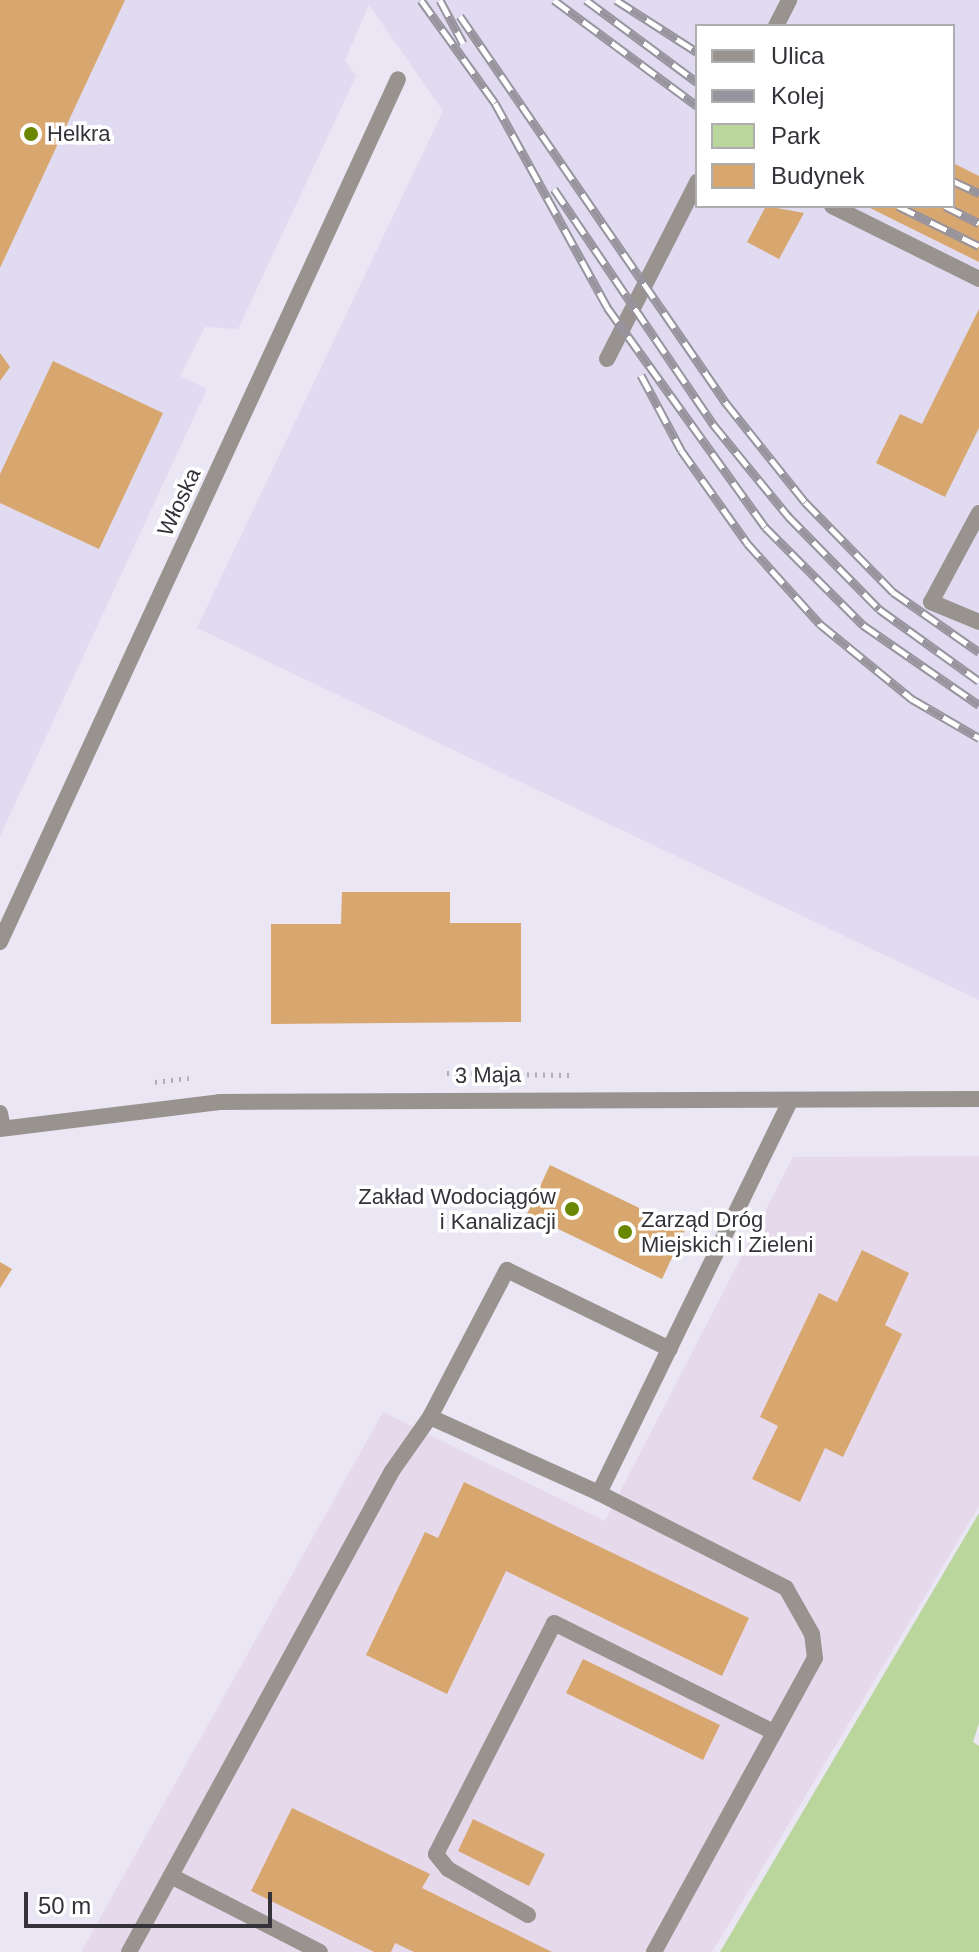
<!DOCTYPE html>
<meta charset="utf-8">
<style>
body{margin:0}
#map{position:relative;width:979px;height:1952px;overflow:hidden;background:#eae6f3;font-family:Arial,sans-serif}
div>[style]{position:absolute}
.commercial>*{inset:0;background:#e7d9ec}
.industrial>*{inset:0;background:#e0dbf1}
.green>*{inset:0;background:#bad69d}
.building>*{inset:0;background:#d8a76f}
.path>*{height:5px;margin-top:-2.5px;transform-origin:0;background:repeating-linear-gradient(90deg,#b0adb8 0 2px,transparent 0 8px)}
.service>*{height:16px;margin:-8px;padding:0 8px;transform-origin:8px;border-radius:8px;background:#98938f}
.tertiary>*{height:16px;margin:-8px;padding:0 8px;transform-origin:8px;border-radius:8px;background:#98938f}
.rail>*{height:9px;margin-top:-4.5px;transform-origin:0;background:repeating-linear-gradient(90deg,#fff 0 18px,#97949e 0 36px);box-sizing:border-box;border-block:2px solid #97949e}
.dots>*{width:22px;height:22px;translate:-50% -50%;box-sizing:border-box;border:4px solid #fff;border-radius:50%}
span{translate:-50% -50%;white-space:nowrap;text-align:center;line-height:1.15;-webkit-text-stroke:7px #fff;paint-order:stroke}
.poi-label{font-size:22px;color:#353339}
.left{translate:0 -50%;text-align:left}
.right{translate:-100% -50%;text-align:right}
.street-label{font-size:22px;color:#353339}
.legend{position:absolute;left:695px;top:24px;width:260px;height:184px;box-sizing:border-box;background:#fff;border:2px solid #aeadb0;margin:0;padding:10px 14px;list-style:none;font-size:24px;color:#353339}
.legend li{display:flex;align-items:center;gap:16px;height:40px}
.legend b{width:40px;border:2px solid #aeadb0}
.scale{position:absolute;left:24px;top:1892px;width:248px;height:36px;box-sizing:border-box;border:4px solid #353339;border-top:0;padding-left:10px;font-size:24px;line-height:28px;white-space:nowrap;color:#353339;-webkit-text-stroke:6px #fff;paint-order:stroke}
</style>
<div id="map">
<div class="commercial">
<div style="clip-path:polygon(979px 1156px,979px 1506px,712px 1952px,81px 1952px,383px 1412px,605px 1521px,793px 1157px)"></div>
</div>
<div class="industrial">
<div style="clip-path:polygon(evenodd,0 0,979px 0,979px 1000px,197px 628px,443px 111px,369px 5px,345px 60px,356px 76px,238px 329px,205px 327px,180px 376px,207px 389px,0 836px,0 0,697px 26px,953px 26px,953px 206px,697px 206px,697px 26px)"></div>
</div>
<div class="green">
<div style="clip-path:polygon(979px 1513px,979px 1723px,973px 1742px,979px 1746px,979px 1952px,720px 1952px)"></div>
</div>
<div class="building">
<div style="clip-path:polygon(0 0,125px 0,0 268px)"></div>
<div style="clip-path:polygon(953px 163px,979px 176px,979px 262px,866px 206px,953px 206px)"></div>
<div style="clip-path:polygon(766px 206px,804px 213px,779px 259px,747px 242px)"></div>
<div style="clip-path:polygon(979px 309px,979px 428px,945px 497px,876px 463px,900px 414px,922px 424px)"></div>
<div style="clip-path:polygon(0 353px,10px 367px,0 381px)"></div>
<div style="clip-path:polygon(53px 361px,163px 413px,99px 549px,0 503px,0 474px)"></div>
<div style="clip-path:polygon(342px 892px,450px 892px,450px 923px,521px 923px,521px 1022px,271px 1024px,271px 924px,341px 924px)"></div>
<div style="clip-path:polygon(550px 1165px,685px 1230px,662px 1279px,527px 1214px)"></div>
<div style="clip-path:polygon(862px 1250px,909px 1273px,885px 1325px,902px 1334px,843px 1457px,825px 1448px,800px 1502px,752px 1479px,778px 1426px,760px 1417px,819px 1293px,837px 1302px)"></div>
<div style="clip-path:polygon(0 1262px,12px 1269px,0 1288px)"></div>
<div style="clip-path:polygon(464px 1482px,749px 1618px,722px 1676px,506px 1571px,447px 1694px,366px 1655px,425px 1532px,438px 1538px)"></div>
<div style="clip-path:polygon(583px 1659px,720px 1725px,703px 1760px,566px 1693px)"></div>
<div style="clip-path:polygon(292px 1808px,430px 1874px,422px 1888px,552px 1952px,414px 1952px,395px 1943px,391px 1952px,374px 1952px,251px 1891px)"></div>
<div style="clip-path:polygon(473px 1819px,545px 1854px,529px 1886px,458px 1851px)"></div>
</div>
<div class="path">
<div style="left:447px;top:1073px;width:123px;rotate:0.9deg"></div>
<div style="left:155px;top:1082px;width:34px;rotate:-7deg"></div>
</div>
<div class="service">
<div style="left:776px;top:26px;width:29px;rotate:-63deg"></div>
<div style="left:832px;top:206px;width:164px;rotate:26.4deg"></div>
<div style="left:607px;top:359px;width:199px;rotate:-63deg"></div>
<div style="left:979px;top:513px;width:101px;rotate:118.3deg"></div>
<div style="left:931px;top:602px;width:52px;rotate:22.6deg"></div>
<div style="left:0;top:942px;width:950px;rotate:-65.24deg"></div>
<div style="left:0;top:1113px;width:15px;rotate:79deg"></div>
<div style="left:599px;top:1493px;width:185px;rotate:-155.8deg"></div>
<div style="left:430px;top:1417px;width:166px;rotate:-62.4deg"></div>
<div style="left:507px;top:1270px;width:181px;rotate:25.9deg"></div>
<div style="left:171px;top:1876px;width:167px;rotate:27deg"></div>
<div style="left:528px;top:1915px;width:92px;rotate:-150.1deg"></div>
<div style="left:448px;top:1869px;width:19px;rotate:-129deg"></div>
<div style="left:436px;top:1854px;width:259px;rotate:-62.9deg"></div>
<div style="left:554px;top:1623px;width:246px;rotate:26.4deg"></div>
<div style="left:129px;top:1952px;width:548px;rotate:-61.33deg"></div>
<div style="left:392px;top:1471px;width:66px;rotate:-54.9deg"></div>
<div style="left:654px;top:1952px;width:335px;rotate:-61.3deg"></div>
<div style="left:815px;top:1658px;width:24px;rotate:-97deg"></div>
<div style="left:812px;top:1634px;width:53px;rotate:-119.5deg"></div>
<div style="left:786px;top:1588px;width:210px;rotate:-153.1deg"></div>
<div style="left:599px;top:1493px;width:437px;rotate:-64deg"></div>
</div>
<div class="tertiary">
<div style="left:0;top:1129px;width:221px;rotate:-7deg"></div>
<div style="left:219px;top:1102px;width:760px;rotate:-0.23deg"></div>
</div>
<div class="rail">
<div style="left:421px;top:0;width:127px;rotate:54.3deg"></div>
<div style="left:495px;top:103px;width:233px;rotate:61.2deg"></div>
<div style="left:607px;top:307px;width:271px;rotate:54.3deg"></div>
<div style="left:765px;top:527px;width:139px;rotate:45deg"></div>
<div style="left:863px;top:625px;width:141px;rotate:34.6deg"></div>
<div style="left:440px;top:0;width:49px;rotate:61.9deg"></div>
<div style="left:554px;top:0;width:178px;rotate:36.5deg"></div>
<div style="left:586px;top:0;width:138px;rotate:36.5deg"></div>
<div style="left:616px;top:0;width:96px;rotate:32.7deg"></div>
<div style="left:460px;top:16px;width:470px;rotate:55.5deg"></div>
<div style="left:726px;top:403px;width:127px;rotate:51.4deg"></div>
<div style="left:805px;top:502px;width:126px;rotate:45.6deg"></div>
<div style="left:893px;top:592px;width:105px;rotate:34.9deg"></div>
<div style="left:953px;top:181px;width:29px;rotate:25deg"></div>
<div style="left:554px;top:189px;width:284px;rotate:55.9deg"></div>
<div style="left:713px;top:424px;width:119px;rotate:50.8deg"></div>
<div style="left:788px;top:516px;width:130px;rotate:45.6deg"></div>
<div style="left:879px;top:609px;width:123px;rotate:35.8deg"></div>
<div style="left:898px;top:206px;width:90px;rotate:26.3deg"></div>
<div style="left:945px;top:206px;width:38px;rotate:27deg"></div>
<div style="left:641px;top:375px;width:85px;rotate:61.9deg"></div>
<div style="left:681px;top:450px;width:114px;rotate:54.6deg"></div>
<div style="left:747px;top:543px;width:109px;rotate:48deg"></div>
<div style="left:820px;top:624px;width:119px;rotate:39.2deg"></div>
<div style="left:912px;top:699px;width:78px;rotate:30.2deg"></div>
</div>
<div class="dots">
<div style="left:31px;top:134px;background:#698700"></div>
<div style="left:572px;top:1209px;background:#698700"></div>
<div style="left:625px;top:1232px;background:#698700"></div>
</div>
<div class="poi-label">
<span class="left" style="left:47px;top:134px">Helkra</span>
<span class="right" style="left:556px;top:1209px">Zakład Wodociągów<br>i Kanalizacji</span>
<span class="left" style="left:641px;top:1232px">Zarząd Dróg<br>Miejskich i Zieleni</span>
</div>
<div class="street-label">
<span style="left:179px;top:502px;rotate:-65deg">Włoska</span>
<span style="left:488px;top:1075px;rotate:-1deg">3 Maja</span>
</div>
<ul class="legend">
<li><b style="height:10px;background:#98938f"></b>Ulica</li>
<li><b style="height:10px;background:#97949e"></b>Kolej</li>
<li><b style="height:22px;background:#bad69d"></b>Park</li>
<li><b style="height:22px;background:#d8a76f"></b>Budynek</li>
</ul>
<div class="scale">50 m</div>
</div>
